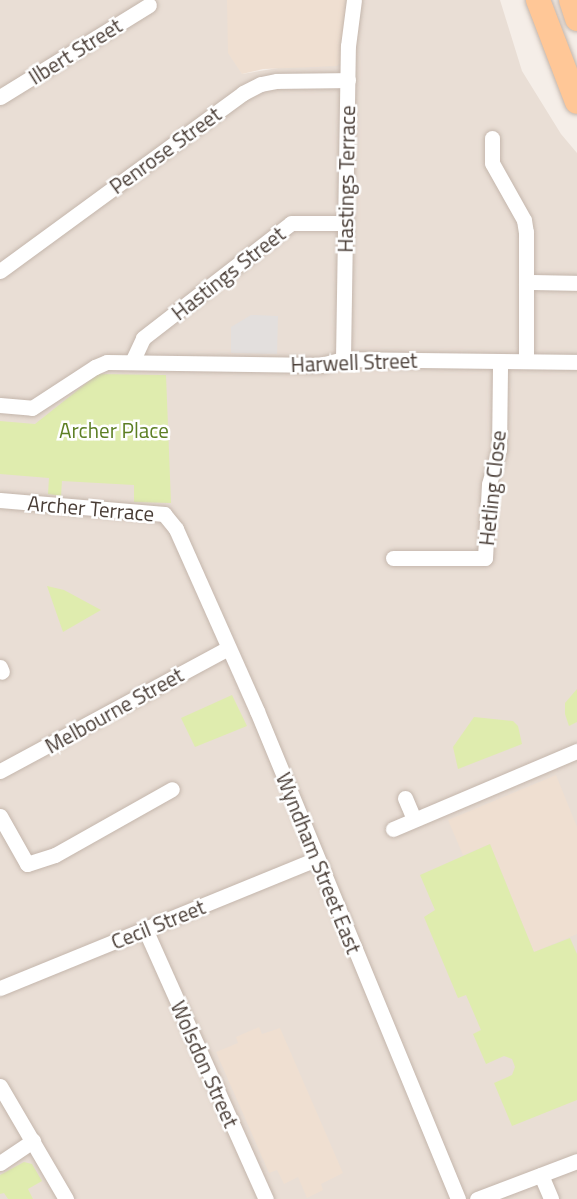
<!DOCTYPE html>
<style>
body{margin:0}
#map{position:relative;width:577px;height:1199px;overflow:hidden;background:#f5eee8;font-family:"Titillium Web",sans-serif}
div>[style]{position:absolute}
.residential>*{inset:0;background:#e9ded5}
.education>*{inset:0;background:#efdfd1}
.green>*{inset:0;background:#dfecae}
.parking>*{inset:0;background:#e3dfdd}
.roads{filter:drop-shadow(0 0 2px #c4b6ac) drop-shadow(0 0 2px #c4b6ac)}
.street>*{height:15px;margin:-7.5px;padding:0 7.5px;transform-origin:7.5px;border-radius:7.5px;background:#fff}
.primary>*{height:24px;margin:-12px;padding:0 12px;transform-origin:12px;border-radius:12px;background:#ffc797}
span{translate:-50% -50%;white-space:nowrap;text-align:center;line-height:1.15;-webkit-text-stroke:5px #fff;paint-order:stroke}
.street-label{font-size:21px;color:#493d36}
.park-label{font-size:21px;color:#5d7f24}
</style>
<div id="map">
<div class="residential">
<div style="clip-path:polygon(0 0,227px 0,242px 74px,345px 57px,345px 0,500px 0,522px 71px,561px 134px,577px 153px,577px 1199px,0 1199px)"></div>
</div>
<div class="education">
<div style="clip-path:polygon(227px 0,345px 0,345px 57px,337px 66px,263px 69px,242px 74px,228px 53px)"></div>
<div style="clip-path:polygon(556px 775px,577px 827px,577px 934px,534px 952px,490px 844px,463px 855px,448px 820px)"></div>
<div style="clip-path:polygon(259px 1027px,262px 1034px,280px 1028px,343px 1173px,321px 1184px,323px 1190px,307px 1198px,298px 1177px,284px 1184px,277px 1170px,269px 1173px,216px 1052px,238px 1043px,236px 1037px)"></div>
</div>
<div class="green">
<div style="clip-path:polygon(98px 374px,166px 375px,171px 503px,134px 502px,134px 485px,62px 481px,61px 496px,48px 494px,49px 478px,0 474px,0 421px,35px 424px)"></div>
<div style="clip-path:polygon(47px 586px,64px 590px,101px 610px,63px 632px)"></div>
<div style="clip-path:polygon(577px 689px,577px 722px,569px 726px,565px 714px,565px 703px)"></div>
<div style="clip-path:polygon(232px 695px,247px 726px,195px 747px,181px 718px)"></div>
<div style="clip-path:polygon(474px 717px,513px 721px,518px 726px,522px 744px,458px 769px,453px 747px)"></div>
<div style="clip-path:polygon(490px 844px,534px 952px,570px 938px,577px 954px,577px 1100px,512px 1126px,494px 1083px,512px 1075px,515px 1067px,512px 1059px,504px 1056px,486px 1064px,473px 1034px,481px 1030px,466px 995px,458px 998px,424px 917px,435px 910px,420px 875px)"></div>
<div style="clip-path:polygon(24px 1162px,32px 1164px,42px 1181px,28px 1189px,33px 1199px,8px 1199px,4px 1193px,0 1194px,0 1175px)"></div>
</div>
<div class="parking">
<div style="clip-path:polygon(251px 315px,278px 316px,277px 354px,231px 353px,231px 327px)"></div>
</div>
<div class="roads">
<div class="street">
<div style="left:0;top:97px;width:175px;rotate:-31.7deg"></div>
<div style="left:492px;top:138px;width:25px;rotate:90deg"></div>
<div style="left:492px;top:163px;width:65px;rotate:60.7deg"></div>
<div style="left:524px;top:220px;width:12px;rotate:81deg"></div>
<div style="left:526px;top:232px;width:129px;rotate:90deg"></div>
<div style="left:0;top:271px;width:301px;rotate:-36.2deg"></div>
<div style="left:243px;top:93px;width:20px;rotate:-27deg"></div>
<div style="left:261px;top:84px;width:16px;rotate:-11deg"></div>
<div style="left:277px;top:81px;width:71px;rotate:-0.8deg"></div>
<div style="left:526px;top:282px;width:51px;rotate:1.1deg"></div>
<div style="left:343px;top:359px;width:313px;rotate:-89.1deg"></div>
<div style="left:348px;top:46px;width:46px;rotate:-82.6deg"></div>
<div style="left:132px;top:362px;width:26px;rotate:-65deg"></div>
<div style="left:143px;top:338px;width:187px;rotate:-37.8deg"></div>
<div style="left:291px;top:223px;width:53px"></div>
<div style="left:0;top:405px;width:32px;rotate:5deg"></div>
<div style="left:32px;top:408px;width:75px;rotate:-33.1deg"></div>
<div style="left:95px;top:367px;width:13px;rotate:-23deg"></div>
<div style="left:107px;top:362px;width:214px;rotate:0.8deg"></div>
<div style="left:321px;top:365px;width:23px;rotate:-15deg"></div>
<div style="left:343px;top:359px;width:234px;rotate:0.7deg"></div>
<div style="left:0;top:500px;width:165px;rotate:4.9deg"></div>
<div style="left:164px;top:514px;width:19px;rotate:51deg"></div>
<div style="left:176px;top:529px;width:199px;rotate:66deg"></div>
<div style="left:257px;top:711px;width:528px;rotate:67.61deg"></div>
<div style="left:393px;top:558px;width:92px"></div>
<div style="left:485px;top:558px;width:74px;rotate:-86.9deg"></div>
<div style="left:489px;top:484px;width:35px;rotate:-74deg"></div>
<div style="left:499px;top:450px;width:88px;rotate:-89.3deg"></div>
<div style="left:0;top:667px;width:5px;rotate:68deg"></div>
<div style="left:0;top:771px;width:259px;rotate:-28.3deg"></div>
<div style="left:405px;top:798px;width:23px;rotate:67deg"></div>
<div style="left:0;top:816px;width:55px;rotate:60.6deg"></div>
<div style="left:27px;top:864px;width:29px;rotate:-18deg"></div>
<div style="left:55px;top:855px;width:134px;rotate:-29.4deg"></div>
<div style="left:393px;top:829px;width:200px;rotate:-23deg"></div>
<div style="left:145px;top:929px;width:296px;rotate:65.9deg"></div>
<div style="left:0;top:988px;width:341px;rotate:-22.2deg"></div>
<div style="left:0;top:1086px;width:131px;rotate:59.7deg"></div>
<div style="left:0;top:1163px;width:40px;rotate:-34deg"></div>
<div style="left:541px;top:1175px;width:26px;rotate:67deg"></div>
<div style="left:477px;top:1199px;width:107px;rotate:-20.8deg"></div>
</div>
<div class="primary">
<div style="left:538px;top:0;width:109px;rotate:69.1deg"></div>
<div style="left:571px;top:0;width:20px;rotate:72deg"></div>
</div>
</div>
<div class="street-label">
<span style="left:75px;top:51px;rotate:-32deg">Ilbert Street</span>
<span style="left:165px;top:150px;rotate:-36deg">Penrose Street</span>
<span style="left:346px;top:179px;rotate:-89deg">Hastings Terrace</span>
<span style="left:228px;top:273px;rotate:-38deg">Hastings Street</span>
<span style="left:354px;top:362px;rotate:-2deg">Harwell Street</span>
<span style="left:492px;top:488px;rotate:-84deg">Hetling Close</span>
<span style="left:91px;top:508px;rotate:5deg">Archer Terrace</span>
<span style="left:114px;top:710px;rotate:-29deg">Melbourne Street</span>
<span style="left:319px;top:863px;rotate:68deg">Wyndham Street East</span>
<span style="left:158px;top:924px;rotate:-22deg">Cecil Street</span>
<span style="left:205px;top:1064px;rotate:66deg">Wolsdon Street</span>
</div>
<div class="park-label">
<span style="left:114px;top:430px">Archer Place</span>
</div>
</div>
